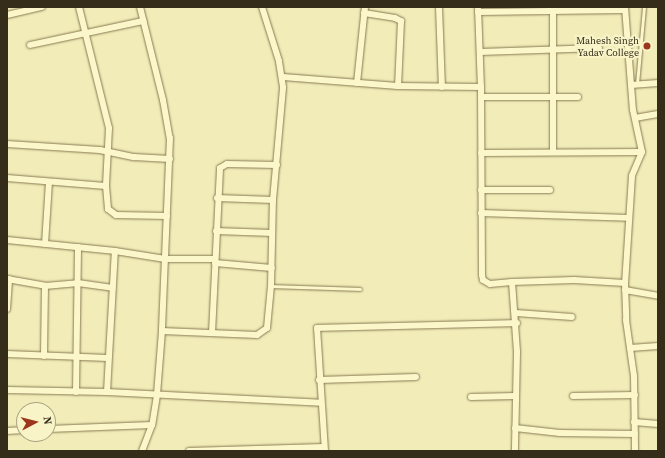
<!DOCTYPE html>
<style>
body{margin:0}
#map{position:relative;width:665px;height:458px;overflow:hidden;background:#f1ecb8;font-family:"Source Serif 4",serif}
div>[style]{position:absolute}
.roads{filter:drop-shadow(0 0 1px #887a52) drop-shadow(0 0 1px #887a52)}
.lane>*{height:3px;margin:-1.5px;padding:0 1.5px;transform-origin:1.5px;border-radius:1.5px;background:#fcf7cb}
.street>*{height:6px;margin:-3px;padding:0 3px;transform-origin:3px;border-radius:3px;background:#fcf7cb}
.dots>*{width:11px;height:11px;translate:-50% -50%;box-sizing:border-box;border:2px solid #f8f4c8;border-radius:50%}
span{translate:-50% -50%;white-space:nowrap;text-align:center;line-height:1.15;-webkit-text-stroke:4px #f8f4c8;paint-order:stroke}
.poi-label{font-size:10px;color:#352d19}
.right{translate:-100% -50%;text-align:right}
.frame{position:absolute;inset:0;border:8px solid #352d19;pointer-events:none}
.north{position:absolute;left:16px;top:402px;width:40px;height:40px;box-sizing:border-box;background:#f8f4c8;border:1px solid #aaa482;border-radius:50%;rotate:83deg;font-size:11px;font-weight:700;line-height:16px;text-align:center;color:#352d19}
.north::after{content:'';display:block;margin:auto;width:14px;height:18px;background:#9c361d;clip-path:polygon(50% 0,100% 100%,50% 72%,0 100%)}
</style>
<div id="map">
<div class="roads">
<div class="lane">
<div style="left:637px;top:84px;width:77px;rotate:-84.8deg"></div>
<div style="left:271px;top:286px;width:89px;rotate:1.9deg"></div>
</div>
<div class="street">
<div style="left:79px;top:7px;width:125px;rotate:76.1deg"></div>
<div style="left:109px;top:128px;width:58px;rotate:93deg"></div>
<div style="left:106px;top:186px;width:23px;rotate:85deg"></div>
<div style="left:108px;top:209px;width:10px;rotate:37deg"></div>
<div style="left:116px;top:215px;width:51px;rotate:1.1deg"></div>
<div style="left:140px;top:7px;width:96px;rotate:76.1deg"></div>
<div style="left:163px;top:100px;width:39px;rotate:80deg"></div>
<div style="left:170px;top:138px;width:193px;rotate:92.4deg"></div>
<div style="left:162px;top:331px;width:64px;rotate:94.5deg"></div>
<div style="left:157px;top:395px;width:30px;rotate:99deg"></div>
<div style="left:152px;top:425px;width:28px;rotate:111deg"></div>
<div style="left:439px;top:7px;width:80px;rotate:87.9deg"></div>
<div style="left:478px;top:7px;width:80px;rotate:87.9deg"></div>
<div style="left:481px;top:87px;width:188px;rotate:89.7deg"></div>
<div style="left:482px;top:275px;width:5px;rotate:79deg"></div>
<div style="left:483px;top:280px;width:8px;rotate:30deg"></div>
<div style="left:490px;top:284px;width:22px;rotate:-5deg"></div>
<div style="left:512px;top:282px;width:70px;rotate:85.9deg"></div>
<div style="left:517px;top:352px;width:99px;rotate:91.2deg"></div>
<div style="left:625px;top:7px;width:103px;rotate:85.6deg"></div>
<div style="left:633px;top:110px;width:43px;rotate:77.9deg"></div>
<div style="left:642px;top:152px;width:26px;rotate:113deg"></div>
<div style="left:632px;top:176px;width:107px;rotate:93.7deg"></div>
<div style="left:625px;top:283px;width:37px;rotate:88deg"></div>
<div style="left:626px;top:320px;width:57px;rotate:81.9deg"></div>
<div style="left:634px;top:376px;width:75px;rotate:89.2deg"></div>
<div style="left:478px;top:12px;width:147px;rotate:-0.8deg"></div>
<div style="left:364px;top:13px;width:31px;rotate:9deg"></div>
<div style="left:395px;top:18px;width:7px;rotate:27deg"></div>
<div style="left:401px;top:21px;width:65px;rotate:92.6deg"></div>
<div style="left:7px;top:15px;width:36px;rotate:-13deg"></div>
<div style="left:30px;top:45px;width:116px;rotate:-12deg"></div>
<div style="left:480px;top:52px;width:119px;rotate:-1.9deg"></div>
<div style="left:283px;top:77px;width:115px;rotate:4.5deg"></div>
<div style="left:398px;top:86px;width:83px;rotate:0.7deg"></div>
<div style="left:357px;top:83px;width:76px;rotate:-84deg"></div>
<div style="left:631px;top:85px;width:27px;rotate:-4deg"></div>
<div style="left:481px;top:97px;width:97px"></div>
<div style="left:635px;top:118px;width:23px;rotate:-10deg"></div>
<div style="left:7px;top:144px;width:93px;rotate:3.7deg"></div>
<div style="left:100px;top:150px;width:35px;rotate:12deg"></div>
<div style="left:134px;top:157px;width:36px;rotate:3deg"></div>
<div style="left:553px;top:152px;width:145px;rotate:-90deg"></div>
<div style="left:481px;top:153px;width:161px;rotate:-0.4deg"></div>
<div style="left:7px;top:178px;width:99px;rotate:4.6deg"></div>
<div style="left:481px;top:190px;width:69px"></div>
<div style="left:217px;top:198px;width:56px;rotate:2deg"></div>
<div style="left:481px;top:213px;width:147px;rotate:1.9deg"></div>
<div style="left:216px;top:231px;width:56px;rotate:2deg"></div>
<div style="left:7px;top:240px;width:109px;rotate:5.8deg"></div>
<div style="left:115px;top:251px;width:51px;rotate:9.1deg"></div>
<div style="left:165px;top:259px;width:50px"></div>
<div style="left:45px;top:244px;width:62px;rotate:-86.3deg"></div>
<div style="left:215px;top:263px;width:57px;rotate:5deg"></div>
<div style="left:7px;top:279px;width:39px;rotate:10deg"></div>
<div style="left:45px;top:286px;width:33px;rotate:-5deg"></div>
<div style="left:78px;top:283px;width:35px;rotate:8deg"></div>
<div style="left:512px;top:282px;width:62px;rotate:-1.8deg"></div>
<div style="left:574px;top:280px;width:51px;rotate:3.4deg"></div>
<div style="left:625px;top:290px;width:34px;rotate:10deg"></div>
<div style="left:7px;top:309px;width:30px;rotate:-86deg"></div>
<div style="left:516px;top:313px;width:56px;rotate:4.1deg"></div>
<div style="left:162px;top:331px;width:95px;rotate:2.4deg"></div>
<div style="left:257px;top:335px;width:12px;rotate:-35deg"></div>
<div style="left:267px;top:328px;width:42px;rotate:-84.6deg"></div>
<div style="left:271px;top:286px;width:86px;rotate:-88.7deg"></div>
<div style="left:273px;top:200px;width:113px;rotate:-84.9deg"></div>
<div style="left:283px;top:87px;width:26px;rotate:-99deg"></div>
<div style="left:279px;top:61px;width:57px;rotate:-107.5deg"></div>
<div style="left:212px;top:333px;width:165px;rotate:-87.2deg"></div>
<div style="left:220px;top:168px;width:8px;rotate:-30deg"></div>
<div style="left:227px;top:164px;width:50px;rotate:1.1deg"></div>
<div style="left:630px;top:348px;width:28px;rotate:-4deg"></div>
<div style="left:7px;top:354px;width:101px;rotate:2.3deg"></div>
<div style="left:44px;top:356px;width:70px;rotate:-89.2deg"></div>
<div style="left:319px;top:380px;width:97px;rotate:-1.8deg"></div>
<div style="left:7px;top:390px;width:100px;rotate:1.1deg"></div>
<div style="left:107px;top:392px;width:214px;rotate:2.9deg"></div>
<div style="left:76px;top:392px;width:145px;rotate:-89.2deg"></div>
<div style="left:107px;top:392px;width:141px;rotate:-86.8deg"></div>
<div style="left:573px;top:396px;width:62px;rotate:-0.9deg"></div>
<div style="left:471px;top:397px;width:45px;rotate:-1.3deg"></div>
<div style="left:634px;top:422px;width:24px;rotate:5deg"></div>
<div style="left:515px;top:428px;width:45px;rotate:6.3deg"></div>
<div style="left:560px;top:433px;width:75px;rotate:0.8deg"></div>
<div style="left:48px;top:429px;width:104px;rotate:-2.2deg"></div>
<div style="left:7px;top:431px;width:17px;rotate:-3deg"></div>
<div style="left:189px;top:451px;width:135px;rotate:-1.7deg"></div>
<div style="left:325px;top:451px;width:123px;rotate:-93.7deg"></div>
<div style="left:317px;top:328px;width:200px;rotate:-1.4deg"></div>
</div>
</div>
<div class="dots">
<div style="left:647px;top:46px;background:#9c361d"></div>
</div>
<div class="poi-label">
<span class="right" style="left:639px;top:46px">Mahesh Singh<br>Yadav College</span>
</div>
<div class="frame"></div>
<div class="north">N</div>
</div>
